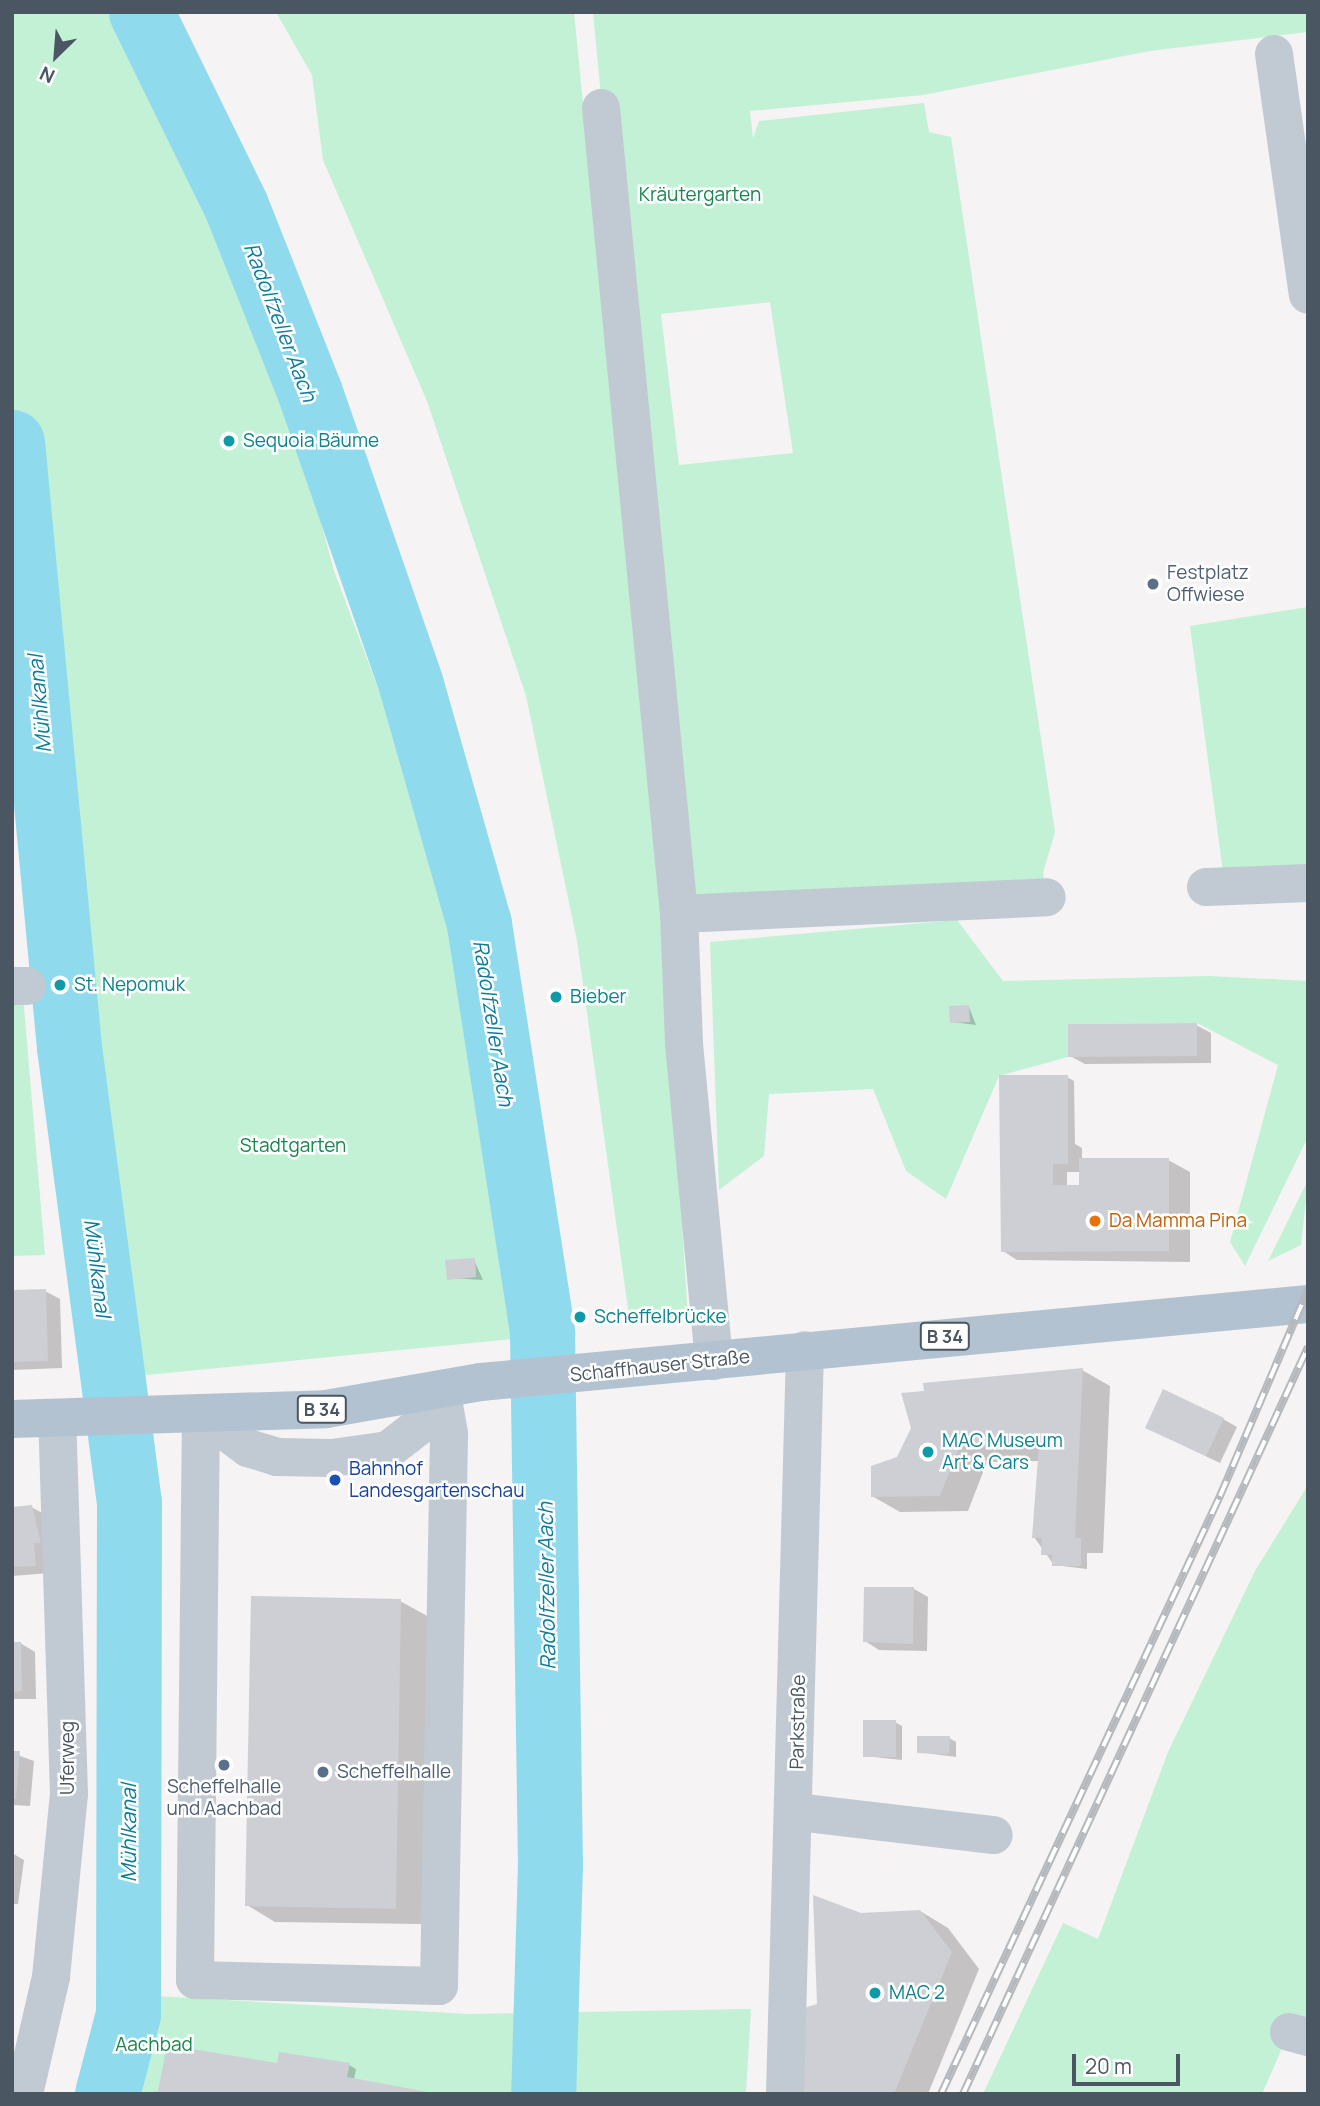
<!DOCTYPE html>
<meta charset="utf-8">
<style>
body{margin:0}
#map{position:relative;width:1320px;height:2106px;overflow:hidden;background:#f5f3f3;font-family:Manrope,sans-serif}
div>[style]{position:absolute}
.green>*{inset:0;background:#c3f1d5}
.shadow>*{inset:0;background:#0003}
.river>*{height:65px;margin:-32.5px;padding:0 32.5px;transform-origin:32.5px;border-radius:32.5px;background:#90daee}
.building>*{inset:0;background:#cdcfd5}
.minor>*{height:38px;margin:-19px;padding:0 19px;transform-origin:19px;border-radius:19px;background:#c1cad2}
.major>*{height:38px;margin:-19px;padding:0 19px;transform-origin:19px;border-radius:19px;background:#b3c2d1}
.rail>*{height:8px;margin-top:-4px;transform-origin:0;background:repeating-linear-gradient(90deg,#fff 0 16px,#b5b8bd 0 32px);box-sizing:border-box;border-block:2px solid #b5b8bd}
.dots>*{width:19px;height:19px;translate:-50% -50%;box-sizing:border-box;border:4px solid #fff;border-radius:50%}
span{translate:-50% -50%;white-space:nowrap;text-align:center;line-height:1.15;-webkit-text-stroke:5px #fff;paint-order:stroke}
.shield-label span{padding:2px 5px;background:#fff;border:2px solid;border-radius:5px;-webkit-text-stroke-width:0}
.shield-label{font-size:18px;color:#4a5661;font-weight:700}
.park-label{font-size:19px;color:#17864f}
.culture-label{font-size:19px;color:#0d838f}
.left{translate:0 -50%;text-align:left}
.service-label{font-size:19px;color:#4e5e75}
.food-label{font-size:19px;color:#c56008}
.street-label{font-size:19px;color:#4a5661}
.transit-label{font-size:19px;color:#164399}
.water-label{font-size:21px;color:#0c7c9b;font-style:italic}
.frame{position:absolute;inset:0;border:14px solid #4a5661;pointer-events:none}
.north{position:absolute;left:21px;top:21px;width:70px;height:70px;-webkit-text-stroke:5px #fff;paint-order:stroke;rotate:205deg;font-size:19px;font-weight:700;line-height:28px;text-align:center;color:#4a5661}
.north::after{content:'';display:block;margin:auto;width:24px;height:32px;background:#4a5661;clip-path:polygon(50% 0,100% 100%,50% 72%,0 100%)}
.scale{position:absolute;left:1072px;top:2054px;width:108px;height:32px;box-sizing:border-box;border:4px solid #4a5661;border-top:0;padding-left:9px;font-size:21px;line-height:24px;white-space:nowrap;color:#4a5661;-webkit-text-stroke:5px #fff;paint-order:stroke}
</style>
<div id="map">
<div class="green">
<div style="clip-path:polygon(12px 12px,153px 12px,295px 425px,334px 571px,468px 927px,533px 1337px,106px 1379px,12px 403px)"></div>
<div style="clip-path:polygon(276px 12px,574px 12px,662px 906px,688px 1319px,630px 1323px,577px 941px,526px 696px,427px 401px,323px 160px,312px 75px)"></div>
<div style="clip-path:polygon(evenodd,593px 12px,1308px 12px,1308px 32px,1150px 51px,923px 95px,750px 111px,753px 138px,759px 121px,924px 103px,929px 132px,951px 137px,1055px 832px,1043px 873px,1047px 897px,679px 914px,593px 12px,770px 302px,793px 453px,679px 465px,661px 314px,770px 302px)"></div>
<div style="clip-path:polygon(1308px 607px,1308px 868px,1223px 872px,1190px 626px)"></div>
<div style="clip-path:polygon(957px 920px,1003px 981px,1209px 976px,1308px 981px,1308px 1137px,1245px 1266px,1230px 1242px,1278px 1065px,1197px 1023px,1068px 1024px,1068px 1057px,999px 1076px,946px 1199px,906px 1171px,873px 1089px,769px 1094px,764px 1156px,719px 1190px,710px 942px)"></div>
<div style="clip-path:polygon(12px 995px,23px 995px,45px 1255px,12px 1256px)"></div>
<div style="clip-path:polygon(1308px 1181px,1301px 1245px,1268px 1261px,1304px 1188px)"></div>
<div style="clip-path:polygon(1308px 1485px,1308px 2037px,1289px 2032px,1262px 2094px,983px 2094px,1063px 1923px,1098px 1939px,1168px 1752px,1255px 1571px)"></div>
<div style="clip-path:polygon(120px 1994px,469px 2014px,751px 2009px,746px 2094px,79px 2094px)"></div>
</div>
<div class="shadow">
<div style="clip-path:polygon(969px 1007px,976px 1025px,952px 1022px)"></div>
<div style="clip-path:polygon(1196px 1025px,1211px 1033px,1211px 1063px,1085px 1064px,1070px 1056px)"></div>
<div style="clip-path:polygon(evenodd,1067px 1077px,1074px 1081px,1075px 1144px,1082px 1148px,1082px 1160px,1168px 1160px,1190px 1172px,1190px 1262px,1017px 1260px,1003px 1251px,1067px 1077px,1067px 1172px,1081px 1172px,1081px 1186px,1067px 1186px,1067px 1172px)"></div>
<div style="clip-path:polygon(474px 1260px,483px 1280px,449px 1278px)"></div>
<div style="clip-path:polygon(45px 1291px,60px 1299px,62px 1368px,12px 1370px,12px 1292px)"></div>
<div style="clip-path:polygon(1082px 1370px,1110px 1386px,1103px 1553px,1087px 1553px,1087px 1569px,1054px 1565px,1034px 1537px,1040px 1461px,987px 1462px,968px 1511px,900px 1512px,872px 1496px,899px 1458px)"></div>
<div style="clip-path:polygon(1223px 1419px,1237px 1427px,1220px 1463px,1147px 1428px)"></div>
<div style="clip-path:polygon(31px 1507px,46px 1515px,50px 1573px,12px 1576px,12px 1509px)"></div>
<div style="clip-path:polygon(866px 1589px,914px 1589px,928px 1597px,927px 1651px,879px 1650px,865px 1641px)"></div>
<div style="clip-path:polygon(400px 1601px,429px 1617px,424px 1924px,275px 1922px,247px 1905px)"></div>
<div style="clip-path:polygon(20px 1643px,35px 1652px,36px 1699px,12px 1699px,12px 1644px)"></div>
<div style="clip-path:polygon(895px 1722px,902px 1726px,902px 1760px,864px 1756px)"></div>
<div style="clip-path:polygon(949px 1738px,956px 1742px,956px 1757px,918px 1752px)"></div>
<div style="clip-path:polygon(12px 1753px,34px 1761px,30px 1806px,12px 1805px)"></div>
<div style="clip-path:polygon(12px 1853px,24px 1860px,18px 1904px,12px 1904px)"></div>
<div style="clip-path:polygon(920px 1911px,948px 1928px,979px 1969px,928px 2094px,804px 2094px,819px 2005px)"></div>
<div style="clip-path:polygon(168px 2047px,279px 2065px,281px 2054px,349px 2065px,356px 2069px,354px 2079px,436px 2094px,143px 2094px,160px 2093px)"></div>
</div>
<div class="river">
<div style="left:141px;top:12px;width:216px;rotate:63.9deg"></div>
<div style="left:236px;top:206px;width:201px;rotate:68.4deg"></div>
<div style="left:310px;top:393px;width:309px;rotate:70.9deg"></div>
<div style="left:411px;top:685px;width:248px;rotate:74.1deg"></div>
<div style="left:479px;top:924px;width:414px;rotate:81.2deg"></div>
<div style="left:542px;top:1333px;width:531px;rotate:89.14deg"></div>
<div style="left:550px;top:1864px;width:230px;rotate:91.7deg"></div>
<div style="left:12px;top:442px;width:608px;rotate:84.62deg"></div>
<div style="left:69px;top:1047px;width:460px;rotate:82.5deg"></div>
<div style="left:129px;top:1503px;width:511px;rotate:90.11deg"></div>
<div style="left:128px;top:2014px;width:83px;rotate:104.7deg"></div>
</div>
<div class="building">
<div style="clip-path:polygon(969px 1005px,970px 1022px,950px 1023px,949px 1006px)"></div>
<div style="clip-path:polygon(1197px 1023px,1197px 1056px,1068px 1057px,1068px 1024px)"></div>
<div style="clip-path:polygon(999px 1075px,1068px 1075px,1068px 1164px,1053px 1164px,1053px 1185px,1079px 1185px,1079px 1158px,1169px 1158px,1169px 1251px,1001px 1252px)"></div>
<div style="clip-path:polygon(475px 1258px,476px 1277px,447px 1280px,445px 1260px)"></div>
<div style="clip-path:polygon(46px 1289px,48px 1361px,12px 1362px,12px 1290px)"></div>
<div style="clip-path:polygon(1083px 1368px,1075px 1538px,1081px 1538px,1081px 1566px,1052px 1566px,1052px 1555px,1041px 1555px,1042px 1538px,1032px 1538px,1039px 1445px,959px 1447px,940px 1496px,871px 1497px,871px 1466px,897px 1457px,911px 1428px,901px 1393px,924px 1391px,923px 1383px)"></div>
<div style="clip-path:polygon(1163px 1389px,1224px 1418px,1206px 1456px,1145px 1428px)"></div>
<div style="clip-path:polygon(32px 1505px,41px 1543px,34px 1543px,36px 1566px,12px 1567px,12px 1507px)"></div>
<div style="clip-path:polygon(864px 1587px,914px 1587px,913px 1644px,863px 1642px)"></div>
<div style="clip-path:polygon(251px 1596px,401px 1599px,396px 1909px,245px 1906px)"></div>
<div style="clip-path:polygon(12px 1642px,21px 1642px,22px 1691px,12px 1692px)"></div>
<div style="clip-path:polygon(863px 1720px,896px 1720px,896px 1757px,863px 1757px)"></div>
<div style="clip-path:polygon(917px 1736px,950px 1736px,949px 1754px,917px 1753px)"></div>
<div style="clip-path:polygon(12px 1751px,20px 1751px,16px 1799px,12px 1799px)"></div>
<div style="clip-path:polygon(813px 1895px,861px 1913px,920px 1910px,952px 1952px,894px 2094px,803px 2094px,804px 2008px,817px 2004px)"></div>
<div style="clip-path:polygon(167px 2045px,277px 2063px,279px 2052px,350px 2063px,347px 2077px,438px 2094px,141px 2094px,158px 2091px)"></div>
</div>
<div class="minor">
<div style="left:1274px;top:54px;width:243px;rotate:82deg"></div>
<div style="left:601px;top:108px;width:810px;rotate:84.47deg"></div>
<div style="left:1206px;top:887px;width:102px;rotate:-2.2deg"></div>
<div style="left:12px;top:986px;width:15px"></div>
<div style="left:714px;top:1361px;width:319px;rotate:-95.4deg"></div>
<div style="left:684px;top:1043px;width:129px;rotate:-92.2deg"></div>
<div style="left:679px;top:914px;width:368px;rotate:-2.6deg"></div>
<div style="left:201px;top:1413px;width:567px;rotate:90.61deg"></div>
<div style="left:195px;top:1980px;width:244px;rotate:1.4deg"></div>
<div style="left:439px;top:1986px;width:552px;rotate:-88.96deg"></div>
<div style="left:449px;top:1434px;width:42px;rotate:-99.7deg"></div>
<div style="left:201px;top:1413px;width:59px;rotate:36.7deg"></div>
<div style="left:248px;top:1448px;width:30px;rotate:17deg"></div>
<div style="left:277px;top:1457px;width:55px;rotate:1deg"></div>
<div style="left:332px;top:1458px;width:57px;rotate:-8.1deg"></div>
<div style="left:388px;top:1450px;width:44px;rotate:-37.6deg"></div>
<div style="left:423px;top:1423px;width:36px;rotate:-58deg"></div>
<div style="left:797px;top:1812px;width:198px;rotate:6.7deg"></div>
<div style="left:1289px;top:2032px;width:20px;rotate:15deg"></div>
<div style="left:24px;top:2094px;width:120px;rotate:-77deg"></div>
<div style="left:51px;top:1977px;width:184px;rotate:-84.4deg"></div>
<div style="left:69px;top:1794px;width:376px;rotate:-91.8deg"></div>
<div style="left:785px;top:2094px;width:744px;rotate:-88.46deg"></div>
</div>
<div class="major">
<div style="left:12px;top:1419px;width:314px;rotate:-1.8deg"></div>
<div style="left:326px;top:1409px;width:157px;rotate:-9.9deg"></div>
<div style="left:481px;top:1382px;width:831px;rotate:-5.39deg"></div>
</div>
<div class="rail">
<div style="left:941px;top:2094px;width:660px;rotate:-64.99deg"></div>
<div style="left:1220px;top:1496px;width:224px;rotate:-66.9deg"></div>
<div style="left:963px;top:2094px;width:823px;rotate:-65.21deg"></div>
</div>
<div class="dots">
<div style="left:229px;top:441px;background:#0f9aa8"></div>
<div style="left:1153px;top:584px;background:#5c6f8a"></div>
<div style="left:60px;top:985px;background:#0f9aa8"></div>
<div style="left:556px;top:997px;background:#0f9aa8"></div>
<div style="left:1095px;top:1221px;background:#e8710a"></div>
<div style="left:580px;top:1317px;background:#0f9aa8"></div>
<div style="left:928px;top:1452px;background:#0f9aa8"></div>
<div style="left:335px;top:1480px;background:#1a4fb4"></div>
<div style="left:224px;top:1765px;background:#5c6f8a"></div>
<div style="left:323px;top:1772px;background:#5c6f8a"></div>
<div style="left:875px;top:1993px;background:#0f9aa8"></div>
</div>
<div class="shield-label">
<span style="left:945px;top:1336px">B 34</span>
<span style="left:322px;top:1409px">B 34</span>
</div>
<div class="park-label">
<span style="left:700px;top:195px">Kräutergarten</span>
<span style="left:293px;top:1146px">Stadtgarten</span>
<span style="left:154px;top:2045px">Aachbad</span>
</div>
<div class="culture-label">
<span class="left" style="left:243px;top:441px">Sequoia Bäume</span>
<span class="left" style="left:74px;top:985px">St. Nepomuk</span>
<span class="left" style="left:570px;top:997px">Bieber</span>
<span class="left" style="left:594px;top:1317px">Scheffelbrücke</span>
<span class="left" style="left:942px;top:1452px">MAC Museum<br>Art &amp; Cars</span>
<span class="left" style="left:889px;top:1993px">MAC 2</span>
</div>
<div class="service-label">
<span class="left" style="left:1167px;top:584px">Festplatz<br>Offwiese</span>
<span class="left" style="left:337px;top:1772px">Scheffelhalle</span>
<span style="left:224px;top:1798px">Scheffelhalle<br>und Aachbad</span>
</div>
<div class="food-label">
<span class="left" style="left:1109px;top:1221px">Da Mamma Pina</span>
</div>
<div class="street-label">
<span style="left:660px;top:1366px;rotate:-6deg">Schaffhauser Straße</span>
<span style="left:798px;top:1722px;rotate:-89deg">Parkstraße</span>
<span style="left:68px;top:1758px;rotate:-90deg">Uferweg</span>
</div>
<div class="transit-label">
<span class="left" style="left:349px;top:1480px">Bahnhof<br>Landesgartenschau</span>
</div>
<div class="water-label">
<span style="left:281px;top:322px;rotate:69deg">Radolfzeller Aach</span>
<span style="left:39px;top:704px;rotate:-95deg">Mühlkanal</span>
<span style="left:494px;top:1023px;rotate:81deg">Radolfzeller Aach</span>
<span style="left:98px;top:1268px;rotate:83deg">Mühlkanal</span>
<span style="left:546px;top:1586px;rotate:-91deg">Radolfzeller Aach</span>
<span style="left:128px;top:1833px;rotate:-90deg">Mühlkanal</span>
</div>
<div class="frame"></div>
<div class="north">N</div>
<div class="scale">20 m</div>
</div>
